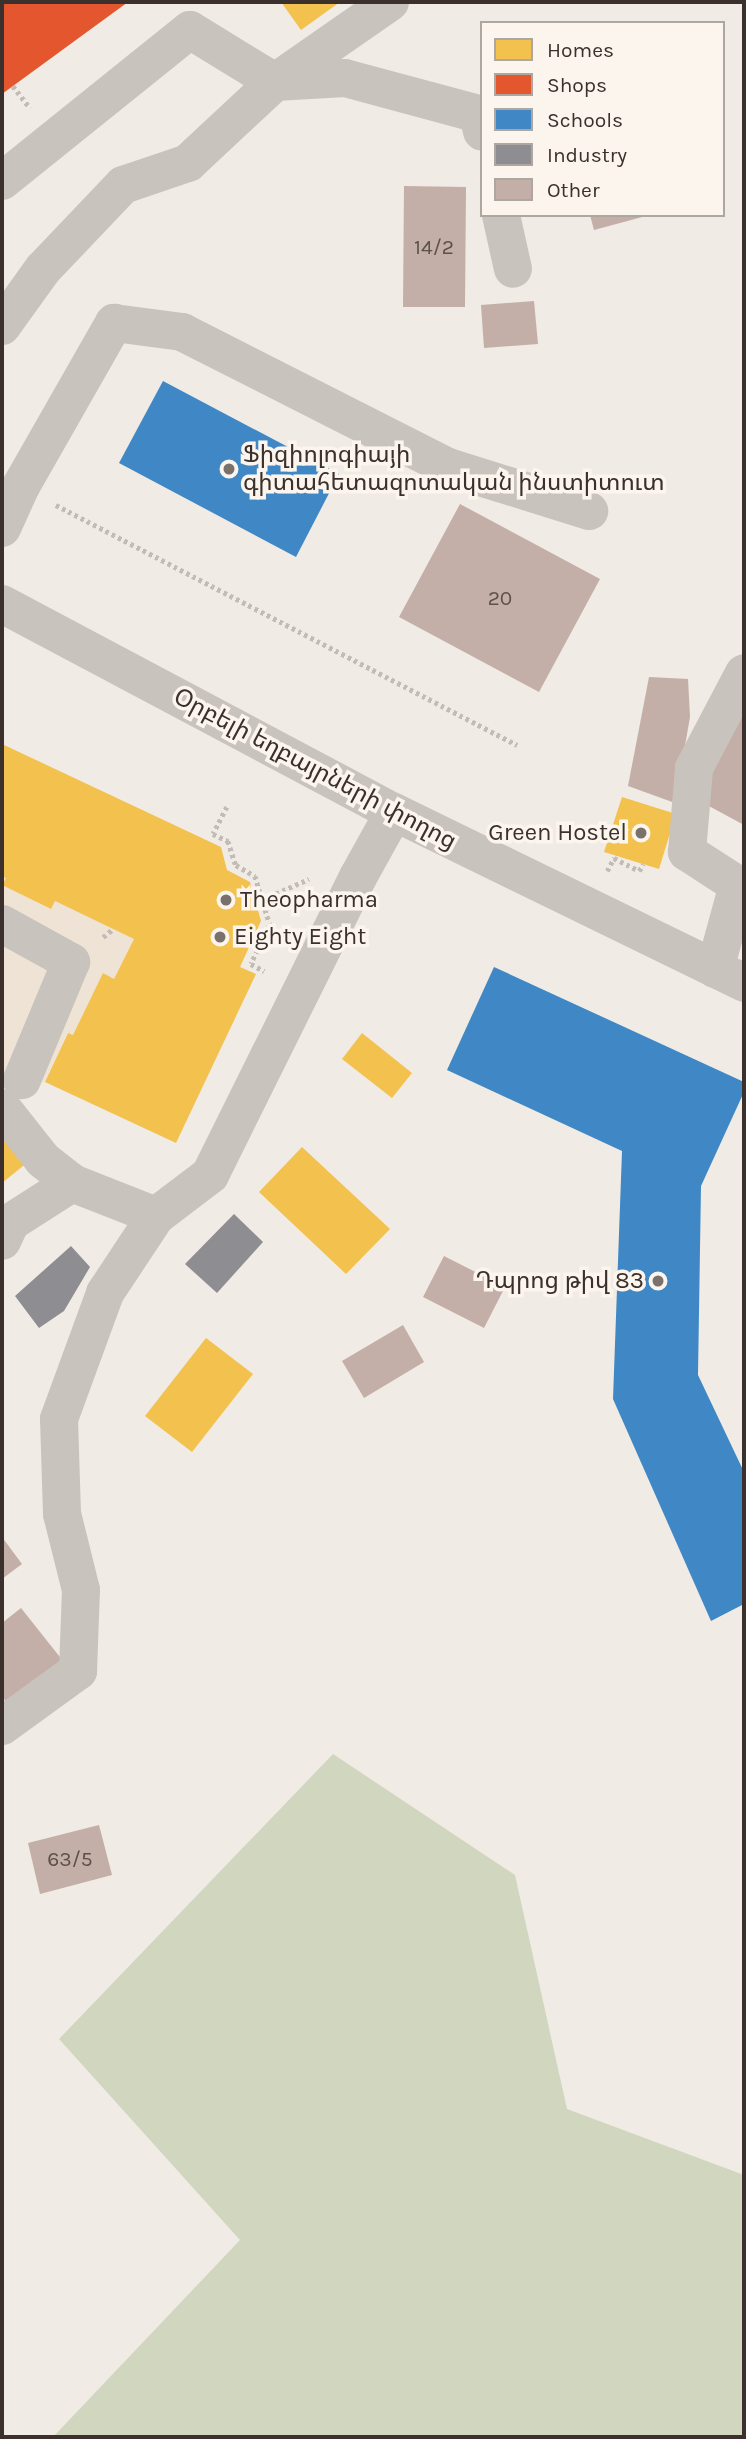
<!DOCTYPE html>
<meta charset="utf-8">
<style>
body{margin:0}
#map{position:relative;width:746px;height:2439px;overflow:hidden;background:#f0ebe5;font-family:Karla,"Noto Sans Armenian",sans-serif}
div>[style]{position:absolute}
.green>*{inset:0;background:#d1d6bf}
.plaza>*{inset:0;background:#eee3d5}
.homes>*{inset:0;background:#f2c14e}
.shops>*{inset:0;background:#e4572e}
.schools>*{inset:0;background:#3f88c5}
.industry>*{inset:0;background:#8d8d92}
.building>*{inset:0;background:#c3afa7}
.path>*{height:4.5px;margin-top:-2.25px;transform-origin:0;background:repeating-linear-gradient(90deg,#c2bbb6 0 3.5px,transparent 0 7px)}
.minor>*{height:38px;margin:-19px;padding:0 19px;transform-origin:19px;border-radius:19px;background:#c9c3be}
.dots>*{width:19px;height:19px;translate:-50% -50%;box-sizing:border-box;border:4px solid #fbf5ee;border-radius:50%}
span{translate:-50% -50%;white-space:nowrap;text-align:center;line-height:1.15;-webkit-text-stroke:7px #fbf5ee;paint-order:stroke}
.number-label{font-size:21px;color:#5d504a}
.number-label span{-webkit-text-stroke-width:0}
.poi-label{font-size:24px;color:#3b302b}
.left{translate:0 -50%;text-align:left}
.right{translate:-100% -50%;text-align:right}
.street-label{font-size:24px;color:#3b302b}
.frame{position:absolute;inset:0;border:4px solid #3b302b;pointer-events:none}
.legend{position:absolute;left:480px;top:21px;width:245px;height:196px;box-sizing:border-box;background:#fbf5ee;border:2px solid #aea6a0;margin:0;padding:9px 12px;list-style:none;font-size:21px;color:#3b302b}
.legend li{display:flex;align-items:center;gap:14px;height:35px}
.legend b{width:35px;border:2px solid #aea6a0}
</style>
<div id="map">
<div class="green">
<div style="clip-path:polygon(333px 1754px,515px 1875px,567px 2109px,744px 2175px,744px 2437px,53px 2437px,240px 2240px,59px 2039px)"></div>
</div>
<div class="plaza">
<div style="clip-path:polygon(2px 876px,6px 878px,3px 885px,50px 909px,55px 901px,134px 939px,114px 979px,103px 973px,73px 1035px,67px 1033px,45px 1082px,2px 1079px)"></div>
</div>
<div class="homes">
<div style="clip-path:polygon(281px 2px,340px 2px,301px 30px)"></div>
<div style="clip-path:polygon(2px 744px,221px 847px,227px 870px,250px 882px,261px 921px,240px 967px,256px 974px,176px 1143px,45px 1082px,68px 1033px,73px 1035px,103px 973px,114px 979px,134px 939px,55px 901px,51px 909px,2px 885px,6px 878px,2px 876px)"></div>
<div style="clip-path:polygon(622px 797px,676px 814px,659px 869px,604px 852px)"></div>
<div style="clip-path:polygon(362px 1033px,412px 1073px,392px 1098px,342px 1059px)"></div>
<div style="clip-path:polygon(2px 1117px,34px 1157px,2px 1183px)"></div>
<div style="clip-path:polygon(302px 1147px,390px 1229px,346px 1274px,259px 1192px)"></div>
<div style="clip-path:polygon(206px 1338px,253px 1374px,192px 1452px,145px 1416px)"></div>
</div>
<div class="shops">
<div style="clip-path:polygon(2px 2px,128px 2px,2px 94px)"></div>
</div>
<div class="schools">
<div style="clip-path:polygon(163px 381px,339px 474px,296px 557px,119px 463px)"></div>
<div style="clip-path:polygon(494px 967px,744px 1082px,744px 1092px,701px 1186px,698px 1375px,744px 1472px,744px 1604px,711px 1621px,613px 1399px,622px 1151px,447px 1070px)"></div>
</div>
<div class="industry">
<div style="clip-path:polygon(234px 1214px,263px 1242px,217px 1293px,185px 1264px)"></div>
<div style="clip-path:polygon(71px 1246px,90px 1267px,64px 1311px,39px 1328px,15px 1296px)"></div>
</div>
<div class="building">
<div style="clip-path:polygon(404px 186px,466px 187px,465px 307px,403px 307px)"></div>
<div style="clip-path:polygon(590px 215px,646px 215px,646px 216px,594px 230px)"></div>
<div style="clip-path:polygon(534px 301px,538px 344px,484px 348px,481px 305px)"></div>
<div style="clip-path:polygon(460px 504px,600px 579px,539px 692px,399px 617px)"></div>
<div style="clip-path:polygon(649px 677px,688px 679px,690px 717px,675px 803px,628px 786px)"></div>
<div style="clip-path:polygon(744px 710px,744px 825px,696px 799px)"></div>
<div style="clip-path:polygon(444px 1256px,505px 1287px,484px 1328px,423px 1297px)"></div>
<div style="clip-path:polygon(403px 1325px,424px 1362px,364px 1398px,342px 1361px)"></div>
<div style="clip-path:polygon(2px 1537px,22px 1564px,2px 1579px)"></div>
<div style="clip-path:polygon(21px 1608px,67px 1666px,11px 1709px,2px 1696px,2px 1623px)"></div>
<div style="clip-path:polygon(99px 1825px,112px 1875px,40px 1894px,28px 1843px)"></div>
</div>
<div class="path">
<div style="left:13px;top:86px;width:28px;rotate:52deg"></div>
<div style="left:56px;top:505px;width:520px;rotate:27.5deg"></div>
<div style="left:227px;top:807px;width:30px;rotate:117deg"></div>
<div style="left:213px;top:834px;width:17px;rotate:25deg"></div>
<div style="left:228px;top:841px;width:25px;rotate:72deg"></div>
<div style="left:236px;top:865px;width:22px;rotate:30deg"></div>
<div style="left:255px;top:876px;width:51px;rotate:73deg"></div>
<div style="left:270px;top:925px;width:43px;rotate:116deg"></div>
<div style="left:251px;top:964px;width:15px;rotate:28deg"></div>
<div style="left:607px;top:871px;width:15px;rotate:-62deg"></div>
<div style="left:614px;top:858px;width:28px;rotate:27deg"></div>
<div style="left:639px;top:871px;width:8px;rotate:-60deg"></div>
<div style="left:263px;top:899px;width:50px;rotate:-23.5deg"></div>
<div style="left:103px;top:937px;width:13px;rotate:-39deg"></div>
</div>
<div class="minor">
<div style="left:2px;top:181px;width:241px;rotate:-38.8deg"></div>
<div style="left:190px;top:30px;width:100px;rotate:31.5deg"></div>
<div style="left:275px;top:82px;width:140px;rotate:-34.8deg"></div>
<div style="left:501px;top:215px;width:55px;rotate:77.5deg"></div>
<div style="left:2px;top:326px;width:70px;rotate:-54.3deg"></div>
<div style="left:43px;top:269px;width:116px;rotate:-46.4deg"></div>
<div style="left:123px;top:185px;width:69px;rotate:-18.7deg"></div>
<div style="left:188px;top:163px;width:119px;rotate:-43deg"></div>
<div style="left:275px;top:82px;width:70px;rotate:-3.3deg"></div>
<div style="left:345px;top:78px;width:138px;rotate:15.1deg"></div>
<div style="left:478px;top:114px;width:18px;rotate:77deg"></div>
<div style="left:2px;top:528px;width:46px;rotate:-65.7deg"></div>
<div style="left:21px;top:486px;width:188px;rotate:-60.3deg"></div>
<div style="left:114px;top:323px;width:69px;rotate:7.5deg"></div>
<div style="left:182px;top:332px;width:298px;rotate:26.9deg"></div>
<div style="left:448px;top:467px;width:148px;rotate:17.3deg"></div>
<div style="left:2px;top:604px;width:444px;rotate:28deg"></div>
<div style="left:394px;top:812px;width:390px;rotate:26deg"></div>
<div style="left:2px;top:924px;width:79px;rotate:28.8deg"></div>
<div style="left:71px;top:962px;width:128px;rotate:112.6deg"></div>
<div style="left:715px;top:969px;width:87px;rotate:-74.7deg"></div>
<div style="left:738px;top:885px;width:61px;rotate:-147.1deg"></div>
<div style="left:687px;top:852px;width:84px;rotate:-85.2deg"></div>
<div style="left:694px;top:768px;width:107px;rotate:-62.2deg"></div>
<div style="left:2px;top:1108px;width:66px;rotate:51.7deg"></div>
<div style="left:43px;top:1160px;width:37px;rotate:38deg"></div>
<div style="left:72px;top:1183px;width:90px;rotate:21.4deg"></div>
<div style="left:2px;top:1241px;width:21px;rotate:-65deg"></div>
<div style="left:11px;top:1222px;width:72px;rotate:-32.6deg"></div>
<div style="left:2px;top:1726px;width:94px;rotate:-35.9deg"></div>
<div style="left:78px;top:1671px;width:81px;rotate:-87.9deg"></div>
<div style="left:81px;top:1590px;width:78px;rotate:-104deg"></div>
<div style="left:62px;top:1514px;width:95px;rotate:-91.8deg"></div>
<div style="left:59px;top:1419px;width:134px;rotate:-69.9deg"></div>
<div style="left:105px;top:1293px;width:92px;rotate:-56.5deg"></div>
<div style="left:156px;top:1216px;width:68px;rotate:-37.2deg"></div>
<div style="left:210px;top:1175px;width:333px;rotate:-63.6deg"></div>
<div style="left:358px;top:877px;width:74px;rotate:-61deg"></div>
</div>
<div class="dots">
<div style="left:229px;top:469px;background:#7a716c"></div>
<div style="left:641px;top:833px;background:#7a716c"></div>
<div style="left:226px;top:900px;background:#7a716c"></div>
<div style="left:220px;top:937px;background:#7a716c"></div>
<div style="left:658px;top:1281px;background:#7a716c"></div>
</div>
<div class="number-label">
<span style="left:434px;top:247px">14/2</span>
<span style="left:500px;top:598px">20</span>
<span style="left:70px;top:1859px">63/5</span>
</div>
<div class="poi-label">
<span class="left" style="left:243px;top:469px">Ֆիզիոլոգիայի<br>գիտահետազոտական ինստիտուտ</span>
<span class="right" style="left:627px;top:833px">Green Hostel</span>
<span class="left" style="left:240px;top:900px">Theopharma</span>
<span class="left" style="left:234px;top:937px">Eighty Eight</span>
<span class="right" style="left:644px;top:1281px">Դպրոց թիվ 83</span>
</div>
<div class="street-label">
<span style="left:315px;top:769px;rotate:28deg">Օրբելի եղբայրների փողոց</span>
</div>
<div class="frame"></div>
<ul class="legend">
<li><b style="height:19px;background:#f2c14e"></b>Homes</li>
<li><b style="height:19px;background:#e4572e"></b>Shops</li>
<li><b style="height:19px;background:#3f88c5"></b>Schools</li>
<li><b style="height:19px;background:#8d8d92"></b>Industry</li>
<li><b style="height:19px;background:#c3afa7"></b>Other</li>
</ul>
</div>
